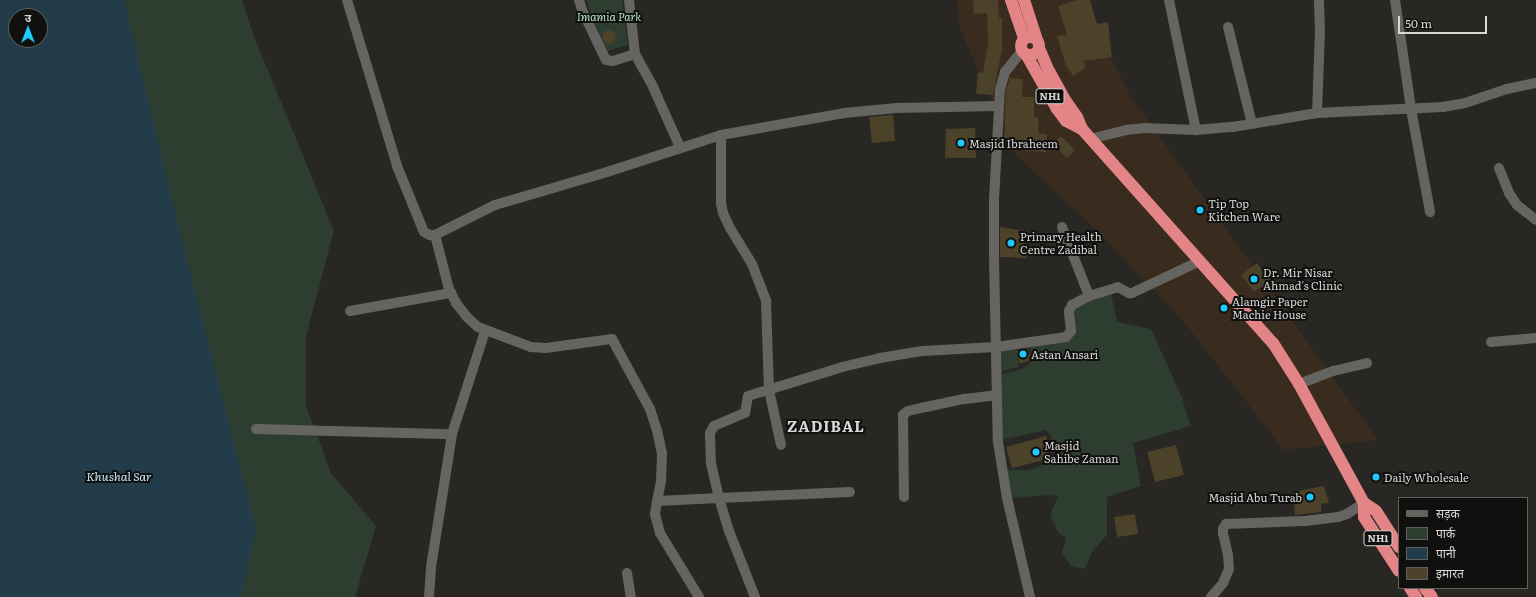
<!DOCTYPE html>
<meta charset="utf-8">
<style>
body{margin:0}
#map{position:relative;width:1536px;height:597px;overflow:hidden;background:#282724;font-family:Literata,"Noto Sans Devanagari",serif}
div>[style]{position:absolute}
.commercial>*{inset:0;background:#392b1e}
.green>*{inset:0;background:#2d3d30}
.water>*{inset:0;background:#223c4a}
.building>*{inset:0;background:#4c4129}
.round{border-radius:50%}
.street>*{height:10px;margin:-5px;padding:0 5px;transform-origin:5px;border-radius:5px;background:#656460}
.highway>*{height:12px;margin:-6px;padding:0 6px;transform-origin:6px;border-radius:6px;background:#e38486}
.highway>.ring{margin:-6px;padding:0;box-sizing:content-box;background:none;border:12px solid #e38486;border-radius:50%}
.dots>*{width:11px;height:11px;translate:-50% -50%;box-sizing:border-box;border:2px solid #10100e;border-radius:50%}
span{translate:-50% -50%;white-space:nowrap;text-align:center;line-height:1.15;-webkit-text-stroke:4px #10100e;paint-order:stroke}
.shield-label span{padding:1px 3px;background:#10100e;border:1px solid;border-radius:3px;-webkit-text-stroke-width:0}
.shield-label{font-size:10px;color:#d8d7d5;font-weight:700}
.park-label{font-size:11px;color:#b5e3be;font-style:italic}
.poi-label{font-size:11px;color:#d8d7d5}
.left{translate:0 -50%;text-align:left}
.right{translate:-100% -50%;text-align:right}
.water-label{font-size:12px;color:#c5e6f8;font-style:italic}
.district-label{font-size:15px;color:#d8d7d5;font-weight:700;letter-spacing:1px}
.legend{position:absolute;left:1398px;top:497px;width:130px;height:92px;box-sizing:border-box;background:#10100e;border:1px solid #60605e;margin:0;padding:5px 7px;list-style:none;font-size:12px;color:#d8d7d5}
.legend li{display:flex;align-items:center;gap:8px;height:20px}
.legend b{width:20px;border:1px solid #60605e}
.north{position:absolute;left:8px;top:8px;width:40px;height:40px;box-sizing:border-box;background:#10100e;border:1px solid #60605e;border-radius:50%;rotate:0deg;font-size:11px;font-weight:700;line-height:16px;text-align:center;color:#d8d7d5}
.north::after{content:'';display:block;margin:auto;width:14px;height:18px;background:#1dc9fd;clip-path:polygon(50% 0,100% 100%,50% 72%,0 100%)}
.scale{position:absolute;left:1398px;top:16px;width:89px;height:18px;box-sizing:border-box;border:2px solid #d8d7d5;border-top:0;padding-left:5px;font-size:12px;line-height:14px;white-space:nowrap;color:#d8d7d5;-webkit-text-stroke:3px #10100e;paint-order:stroke}
</style>
<div id="map">
<div class="commercial">
<div style="clip-path:polygon(956px 0,1082px 0,1131px 97px,1378px 440px,1284px 450px,1184px 322px,1098px 232px,1017px 156px,961px 32px)"></div>
</div>
<div class="green">
<div style="clip-path:polygon(evenodd,0 0,242px 0,253px 34px,334px 231px,306px 336px,306px 406px,331px 473px,376px 526px,355px 597px,0 597px,0 0,16px 16px,40px 16px,40px 40px,16px 40px,16px 16px)"></div>
<div style="clip-path:polygon(586px 0,622px 0,628px 45px,606px 51px)"></div>
<div style="clip-path:polygon(1111px 293px,1117px 322px,1151px 329px,1181px 395px,1191px 426px,1133px 443px,1141px 486px,1107px 497px,1107px 535px,1092px 552px,1085px 569px,1071px 566px,1062px 553px,1066px 537px,1059px 534px,1050px 515px,1058px 496px,1048px 495px,1012px 498px,1007px 470px,1029px 470px,1051px 462px,1057px 457px,1051px 436px,1045px 430px,1002px 440px,1000px 375px,1022px 369px,1033px 361px,1030px 345px,1065px 341px,1075px 335px,1071px 314px,1074px 306px)"></div>
<div style="clip-path:polygon(997px 348px,1016px 348px,1019px 367px,998px 372px)"></div>
</div>
<div class="water">
<div style="clip-path:polygon(evenodd,0 0,124px 0,181px 237px,256px 529px,241px 597px,0 597px,0 0,16px 16px,40px 16px,40px 40px,16px 40px,16px 16px)"></div>
</div>
<div class="building">
<div style="clip-path:polygon(973px 0,998px 0,999px 18px,1002px 18px,1002px 49px,993px 95px,976px 94px,978px 72px,983px 73px,988px 43px,987px 13px,974px 14px)"></div>
<div style="clip-path:polygon(1077px 0,1090px 0,1097px 24px,1108px 22px,1112px 57px,1083px 61px,1086px 67px,1073px 76px,1066px 66px,1057px 36px,1067px 35px,1058px 6px)"></div>
<div class="round" style="left:602px;top:30px;width:14px;height:14px"></div>
<div style="clip-path:polygon(1010px 78px,1023px 79px,1022px 97px,1034px 97px,1034px 117px,1038px 117px,1039px 134px,1047px 134px,1046px 152px,1026px 151px,1026px 141px,1004px 141px,1006px 90px)"></div>
<div style="clip-path:polygon(893px 115px,895px 141px,872px 143px,869px 117px)"></div>
<div style="clip-path:polygon(975px 128px,976px 158px,945px 158px,946px 129px)"></div>
<div style="clip-path:polygon(1061px 136px,1075px 150px,1067px 158px,1053px 144px)"></div>
<div style="clip-path:polygon(1000px 227px,1025px 231px,1027px 258px,1000px 257px)"></div>
<div style="clip-path:polygon(1257px 263px,1268px 278px,1272px 275px,1278px 283px,1266px 292px,1262px 286px,1254px 292px,1241px 275px)"></div>
<div style="clip-path:polygon(1028px 349px,1031px 360px,1020px 364px,1016px 351px)"></div>
<div style="clip-path:polygon(1046px 436px,1053px 458px,1012px 468px,1006px 447px)"></div>
<div style="clip-path:polygon(1176px 445px,1184px 475px,1155px 482px,1147px 452px)"></div>
<div style="clip-path:polygon(1324px 486px,1329px 503px,1321px 504px,1321px 512px,1295px 515px,1293px 492px)"></div>
<div style="clip-path:polygon(1135px 514px,1138px 534px,1117px 537px,1114px 517px)"></div>
</div>
<div class="street">
<div style="left:347px;top:0;width:173px;rotate:73.2deg"></div>
<div style="left:397px;top:166px;width:71px;rotate:67.8deg"></div>
<div style="left:424px;top:232px;width:7px;rotate:27deg"></div>
<div style="left:430px;top:235px;width:5px"></div>
<div style="left:435px;top:235px;width:67px;rotate:-26.6deg"></div>
<div style="left:495px;top:205px;width:117px;rotate:-16.4deg"></div>
<div style="left:607px;top:172px;width:120px;rotate:-18deg"></div>
<div style="left:721px;top:135px;width:125px;rotate:-10.1deg"></div>
<div style="left:844px;top:113px;width:53px;rotate:-5.4deg"></div>
<div style="left:897px;top:108px;width:101px;rotate:-1.1deg"></div>
<div style="left:579px;top:0;width:10px;rotate:73deg"></div>
<div style="left:582px;top:10px;width:55px;rotate:64.4deg"></div>
<div style="left:606px;top:60px;width:7px;rotate:8deg"></div>
<div style="left:613px;top:61px;width:23px;rotate:-18deg"></div>
<div style="left:629px;top:0;width:54px;rotate:83.7deg"></div>
<div style="left:635px;top:54px;width:38px;rotate:61deg"></div>
<div style="left:653px;top:87px;width:66px;rotate:65.8deg"></div>
<div style="left:1169px;top:0;width:133px;rotate:78.3deg"></div>
<div style="left:1395px;top:0;width:110px;rotate:81.6deg"></div>
<div style="left:1411px;top:109px;width:105px;rotate:79.5deg"></div>
<div style="left:1228px;top:27px;width:100px;rotate:76.1deg"></div>
<div style="left:1022px;top:51px;width:27px;rotate:129deg"></div>
<div style="left:1005px;top:72px;width:18px;rotate:106deg"></div>
<div style="left:1000px;top:89px;width:111px;rotate:93.1deg"></div>
<div style="left:994px;top:200px;width:58px;rotate:90deg"></div>
<div style="left:994px;top:258px;width:184px;rotate:88.8deg"></div>
<div style="left:998px;top:442px;width:57px;rotate:80.9deg"></div>
<div style="left:1007px;top:498px;width:102px;rotate:76.9deg"></div>
<div style="left:1317px;top:113px;width:82px;rotate:-87.9deg"></div>
<div style="left:1320px;top:31px;width:31px;rotate:-92deg"></div>
<div style="left:721px;top:135px;width:68px;rotate:90deg"></div>
<div style="left:721px;top:203px;width:10px;rotate:79deg"></div>
<div style="left:723px;top:213px;width:17px;rotate:65deg"></div>
<div style="left:730px;top:228px;width:42px;rotate:58.6deg"></div>
<div style="left:752px;top:264px;width:40px;rotate:69deg"></div>
<div style="left:766px;top:301px;width:89px;rotate:88.1deg"></div>
<div style="left:769px;top:390px;width:56px;rotate:77.7deg"></div>
<div style="left:1090px;top:139px;width:37px;rotate:-14deg"></div>
<div style="left:1126px;top:130px;width:18px;rotate:-6deg"></div>
<div style="left:1144px;top:128px;width:52px;rotate:2.2deg"></div>
<div style="left:1196px;top:130px;width:37px;rotate:-5deg"></div>
<div style="left:1233px;top:127px;width:85px;rotate:-9.5deg"></div>
<div style="left:1317px;top:113px;width:126px;rotate:-2.7deg"></div>
<div style="left:1443px;top:107px;width:22px;rotate:-10deg"></div>
<div style="left:1465px;top:103px;width:44px;rotate:-18.4deg"></div>
<div style="left:1507px;top:89px;width:30px;rotate:-12deg"></div>
<div style="left:1499px;top:168px;width:27px;rotate:68deg"></div>
<div style="left:1509px;top:193px;width:14px;rotate:56deg"></div>
<div style="left:1517px;top:205px;width:24px;rotate:38deg"></div>
<div style="left:1062px;top:227px;width:74px;rotate:68.6deg"></div>
<div style="left:435px;top:235px;width:56px;rotate:75.5deg"></div>
<div style="left:449px;top:289px;width:16px;rotate:63deg"></div>
<div style="left:456px;top:303px;width:16px;rotate:52deg"></div>
<div style="left:466px;top:316px;width:16px;rotate:43deg"></div>
<div style="left:478px;top:327px;width:57px;rotate:20.7deg"></div>
<div style="left:531px;top:347px;width:15px;rotate:4deg"></div>
<div style="left:546px;top:348px;width:67px;rotate:-7.8deg"></div>
<div style="left:612px;top:339px;width:80px;rotate:61.5deg"></div>
<div style="left:650px;top:409px;width:22px;rotate:72deg"></div>
<div style="left:657px;top:430px;width:24px;rotate:78deg"></div>
<div style="left:662px;top:453px;width:28px;rotate:92deg"></div>
<div style="left:661px;top:481px;width:20px;rotate:101deg"></div>
<div style="left:350px;top:311px;width:103px;rotate:-10.1deg"></div>
<div style="left:1491px;top:342px;width:45px;rotate:-5.1deg"></div>
<div style="left:1299px;top:384px;width:36px;rotate:-21deg"></div>
<div style="left:1333px;top:371px;width:35px;rotate:-13deg"></div>
<div style="left:256px;top:429px;width:196px;rotate:1.5deg"></div>
<div style="left:904px;top:497px;width:82px;rotate:-90.7deg"></div>
<div style="left:903px;top:415px;width:6px;rotate:-39deg"></div>
<div style="left:908px;top:411px;width:18px;rotate:-13deg"></div>
<div style="left:926px;top:407px;width:40px;rotate:-12deg"></div>
<div style="left:965px;top:399px;width:31px;rotate:-7deg"></div>
<div style="left:627px;top:573px;width:24px;rotate:81deg"></div>
<div style="left:429px;top:597px;width:30px;rotate:-86deg"></div>
<div style="left:431px;top:567px;width:135px;rotate:-81deg"></div>
<div style="left:452px;top:434px;width:108px;rotate:-72.2deg"></div>
<div style="left:699px;top:597px;width:75px;rotate:-121.4deg"></div>
<div style="left:660px;top:533px;width:20px;rotate:-105deg"></div>
<div style="left:655px;top:514px;width:13px;rotate:-81deg"></div>
<div style="left:657px;top:501px;width:62px;rotate:-2.8deg"></div>
<div style="left:719px;top:498px;width:35px;rotate:-103deg"></div>
<div style="left:711px;top:464px;width:31px;rotate:-92deg"></div>
<div style="left:710px;top:433px;width:8px;rotate:-60deg"></div>
<div style="left:714px;top:426px;width:34px;rotate:-23deg"></div>
<div style="left:745px;top:413px;width:17px;rotate:-80deg"></div>
<div style="left:748px;top:396px;width:98px;rotate:-17.1deg"></div>
<div style="left:842px;top:367px;width:39px;rotate:-13deg"></div>
<div style="left:880px;top:358px;width:43px;rotate:-9.5deg"></div>
<div style="left:922px;top:351px;width:74px;rotate:-3.1deg"></div>
<div style="left:996px;top:347px;width:71px;rotate:-8.1deg"></div>
<div style="left:1066px;top:337px;width:8px;rotate:-50deg"></div>
<div style="left:1071px;top:331px;width:20px;rotate:-96deg"></div>
<div style="left:1069px;top:311px;width:7px;rotate:-63deg"></div>
<div style="left:1072px;top:305px;width:19px;rotate:-28deg"></div>
<div style="left:1089px;top:296px;width:30px;rotate:-17deg"></div>
<div style="left:1118px;top:287px;width:13px;rotate:29deg"></div>
<div style="left:1129px;top:293px;width:3px"></div>
<div style="left:1132px;top:293px;width:75px;rotate:-25.2deg"></div>
<div style="left:755px;top:597px;width:71px;rotate:-111.5deg"></div>
<div style="left:729px;top:531px;width:34px;rotate:-107deg"></div>
<div style="left:719px;top:498px;width:131px;rotate:-2.6deg"></div>
<div style="left:1211px;top:597px;width:18px;rotate:-49deg"></div>
<div style="left:1223px;top:583px;width:15px;rotate:-67deg"></div>
<div style="left:1229px;top:569px;width:14px;rotate:-94deg"></div>
<div style="left:1228px;top:555px;width:22px;rotate:-103deg"></div>
<div style="left:1223px;top:534px;width:5px;rotate:-90deg"></div>
<div style="left:1223px;top:529px;width:6px;rotate:-59deg"></div>
<div style="left:1226px;top:524px;width:79px;rotate:-2.2deg"></div>
<div style="left:1305px;top:521px;width:33px;rotate:-7deg"></div>
<div style="left:1338px;top:517px;width:9px;rotate:-18deg"></div>
<div style="left:1347px;top:514px;width:20px;rotate:-33deg"></div>
</div>
<div class="highway">
<div style="left:1011px;top:0;width:40px;rotate:71.1deg"></div>
<div style="left:1024px;top:0;width:40px;rotate:72deg"></div>
<div class="ring" style="left:1021px;top:37px;width:6px;height:6px"></div>
<div style="left:1039px;top:48px;width:25px;rotate:67deg"></div>
<div style="left:1049px;top:71px;width:33px;rotate:61deg"></div>
<div style="left:1065px;top:100px;width:21px;rotate:55deg"></div>
<div style="left:1077px;top:117px;width:13px;rotate:67deg"></div>
<div style="left:1082px;top:129px;width:287px;rotate:48.3deg"></div>
<div style="left:1273px;top:343px;width:49px;rotate:57.6deg"></div>
<div style="left:1299px;top:384px;width:136px;rotate:61.4deg"></div>
<div style="left:1364px;top:503px;width:14px;rotate:34deg"></div>
<div style="left:1376px;top:511px;width:43px;rotate:57.4deg"></div>
<div style="left:1026px;top:54px;width:63px;rotate:60.6deg"></div>
<div style="left:1057px;top:109px;width:15px;rotate:53deg"></div>
<div style="left:1066px;top:121px;width:18px;rotate:27deg"></div>
<div style="left:1364px;top:503px;width:14px;rotate:90deg"></div>
<div style="left:1364px;top:517px;width:64px;rotate:57.1deg"></div>
<div style="left:1410px;top:588px;width:11px;rotate:56deg"></div>
<div style="left:1425px;top:588px;width:11px;rotate:52deg"></div>
</div>
<div class="dots">
<div style="left:961px;top:143px;background:#1dc9fd"></div>
<div style="left:1200px;top:210px;background:#1dc9fd"></div>
<div style="left:1011px;top:243px;background:#1dc9fd"></div>
<div style="left:1254px;top:279px;background:#1dc9fd"></div>
<div style="left:1224px;top:308px;background:#1dc9fd"></div>
<div style="left:1023px;top:354px;background:#1dc9fd"></div>
<div style="left:1036px;top:452px;background:#1dc9fd"></div>
<div style="left:1376px;top:477px;background:#1dc9fd"></div>
<div style="left:1310px;top:497px;background:#1dc9fd"></div>
</div>
<div class="shield-label">
<span style="left:1050px;top:96px">NH1</span>
<span style="left:1378px;top:538px">NH1</span>
</div>
<div class="park-label">
<span style="left:609px;top:16px">Imamia Park</span>
</div>
<div class="poi-label">
<span class="left" style="left:969px;top:143px">Masjid Ibraheem</span>
<span class="left" style="left:1208px;top:210px">Tip Top<br>Kitchen Ware</span>
<span class="left" style="left:1020px;top:243px">Primary Health<br>Centre Zadibal</span>
<span class="left" style="left:1263px;top:279px">Dr. Mir Nisar<br>Ahmad's Clinic</span>
<span class="left" style="left:1232px;top:308px">Alamgir Paper<br>Machie House</span>
<span class="left" style="left:1031px;top:354px">Astan Ansari</span>
<span class="left" style="left:1044px;top:452px">Masjid<br>Sahibe Zaman</span>
<span class="left" style="left:1384px;top:477px">Daily Wholesale</span>
<span class="right" style="left:1302px;top:497px">Masjid Abu Turab</span>
</div>
<div class="water-label">
<span style="left:119px;top:477px">Khushal Sar</span>
</div>
<div class="district-label">
<span style="left:826px;top:426px">ZADIBAL</span>
</div>
<ul class="legend">
<li><b style="height:5px;background:#656460"></b>सड़क</li>
<li><b style="height:11px;background:#2d3d30"></b>पार्क</li>
<li><b style="height:11px;background:#223c4a"></b>पानी</li>
<li><b style="height:11px;background:#4c4129"></b>इमारत</li>
</ul>
<div class="north">उ</div>
<div class="scale">50 m</div>
</div>
